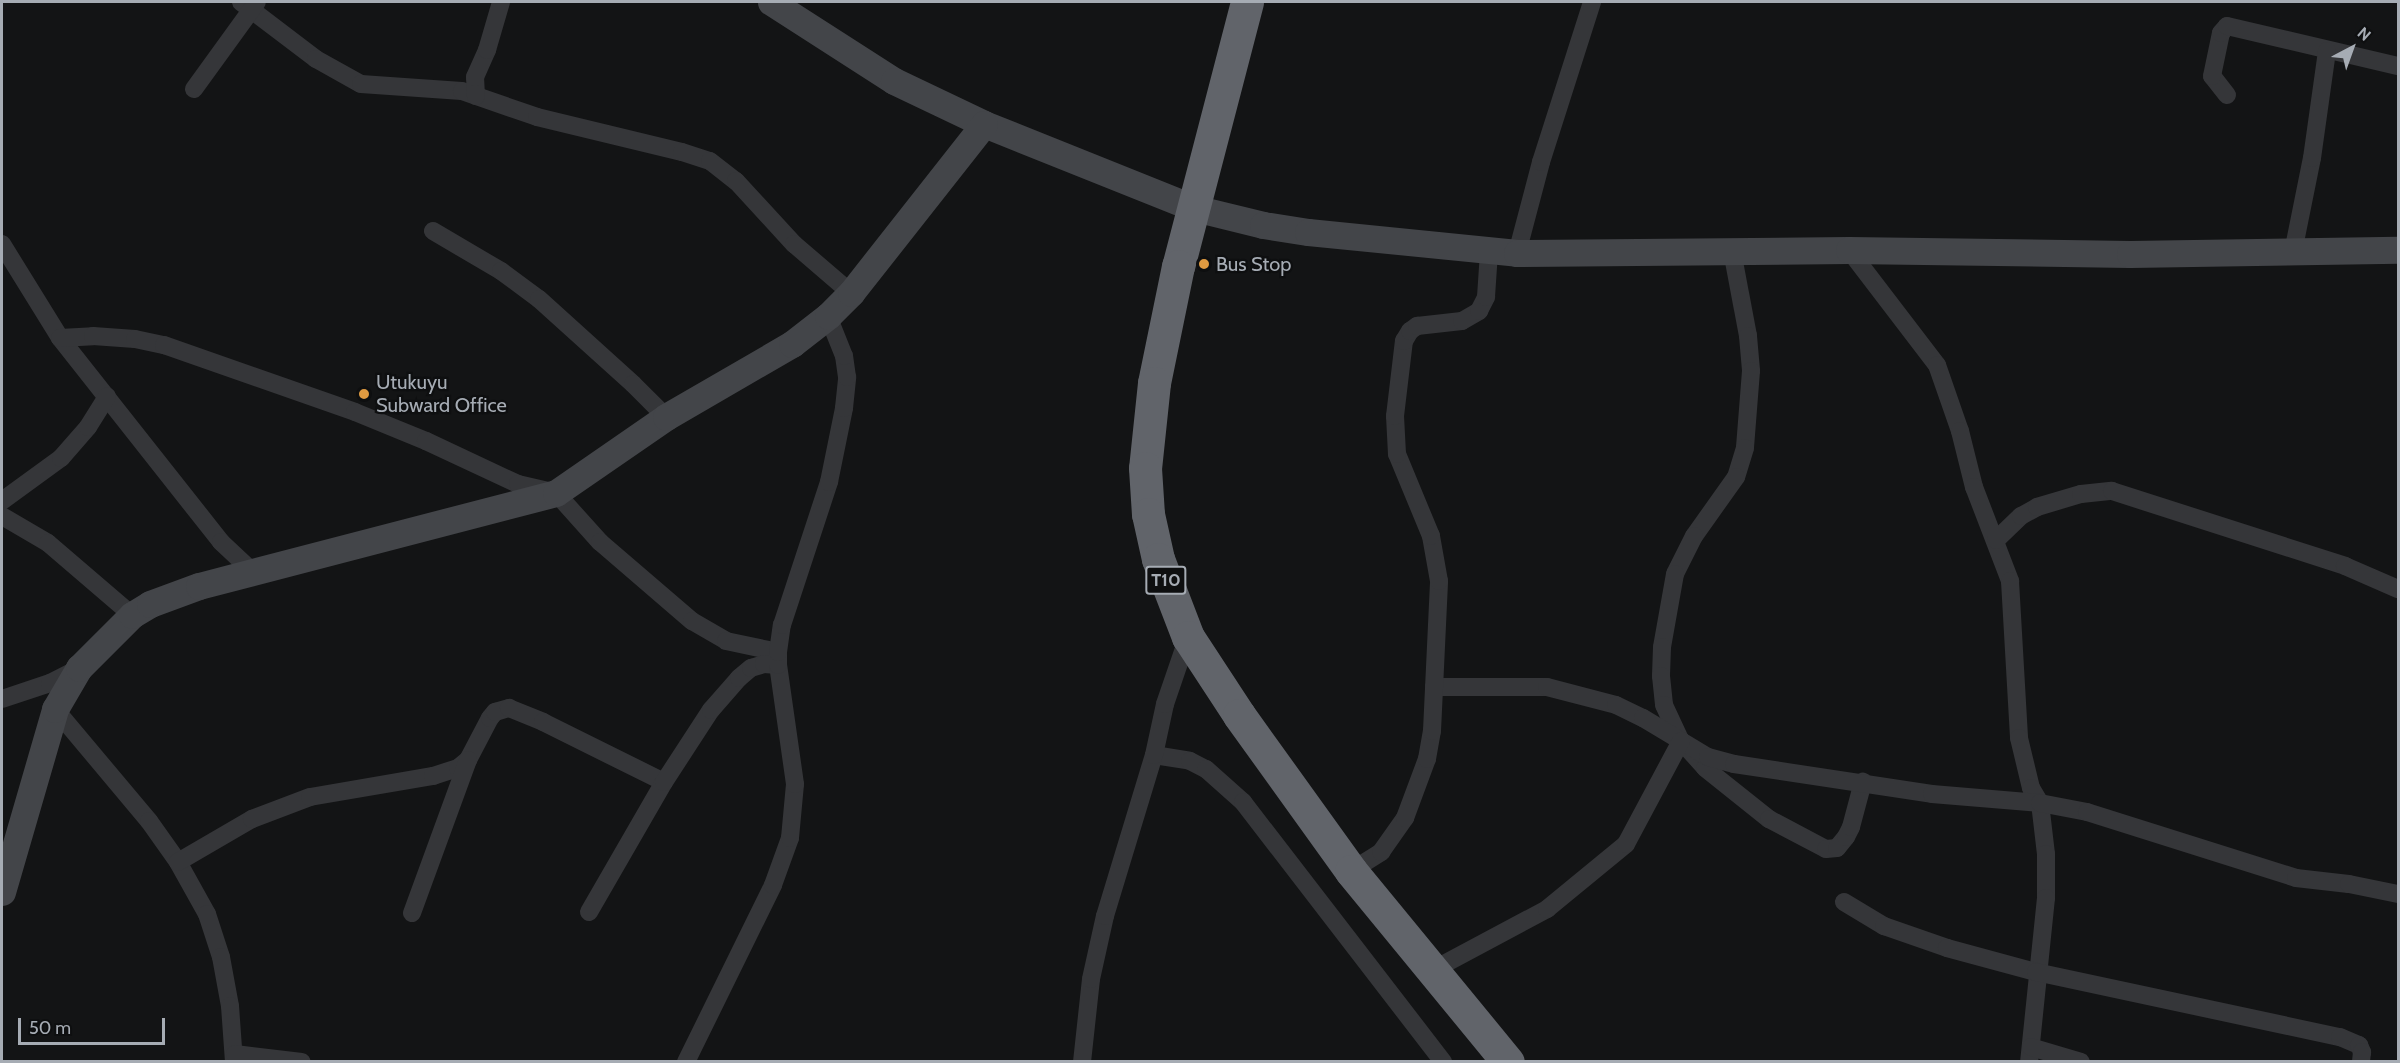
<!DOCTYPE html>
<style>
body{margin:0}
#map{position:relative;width:2400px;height:1063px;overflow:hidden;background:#131415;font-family:Cabin,sans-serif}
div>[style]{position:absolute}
.street>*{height:18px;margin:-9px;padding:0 9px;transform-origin:9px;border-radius:9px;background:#353639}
.secondary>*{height:27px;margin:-13.5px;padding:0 13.5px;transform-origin:13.5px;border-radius:13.5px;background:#434549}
.highway>*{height:33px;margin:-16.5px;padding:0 16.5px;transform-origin:16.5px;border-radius:16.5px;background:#61646a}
.dots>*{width:16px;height:16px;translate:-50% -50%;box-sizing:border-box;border:3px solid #0e0f10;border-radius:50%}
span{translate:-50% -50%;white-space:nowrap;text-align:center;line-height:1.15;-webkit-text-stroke:4.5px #0e0f10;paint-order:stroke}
.shield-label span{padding:2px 4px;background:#0e0f10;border:2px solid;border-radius:4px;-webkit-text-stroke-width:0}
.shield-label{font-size:18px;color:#a6acb4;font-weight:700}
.poi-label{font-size:20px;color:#a6acb4}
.left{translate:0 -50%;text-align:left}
.frame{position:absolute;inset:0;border:3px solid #a6acb4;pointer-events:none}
.north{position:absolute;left:2322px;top:18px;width:60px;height:60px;-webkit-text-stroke:4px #0e0f10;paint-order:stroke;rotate:41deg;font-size:16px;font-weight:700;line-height:24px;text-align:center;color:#a6acb4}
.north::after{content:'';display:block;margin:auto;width:21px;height:27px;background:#a6acb4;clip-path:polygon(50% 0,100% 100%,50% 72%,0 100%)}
.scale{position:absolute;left:18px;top:1018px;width:147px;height:27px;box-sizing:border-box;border:3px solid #a6acb4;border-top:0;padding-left:8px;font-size:18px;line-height:21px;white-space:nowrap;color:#a6acb4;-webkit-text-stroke:4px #0e0f10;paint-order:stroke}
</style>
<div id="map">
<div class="street">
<div style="left:241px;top:2px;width:94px;rotate:37.2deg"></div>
<div style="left:316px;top:59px;width:51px;rotate:29.1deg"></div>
<div style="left:361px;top:84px;width:101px;rotate:4deg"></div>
<div style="left:462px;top:91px;width:79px;rotate:19.1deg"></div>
<div style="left:537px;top:117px;width:149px;rotate:13.6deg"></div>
<div style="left:682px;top:152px;width:29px;rotate:18deg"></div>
<div style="left:710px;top:161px;width:33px;rotate:38deg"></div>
<div style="left:736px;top:181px;width:86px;rotate:47.4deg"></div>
<div style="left:794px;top:244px;width:75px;rotate:40.7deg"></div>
<div style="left:194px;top:89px;width:107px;rotate:-54.1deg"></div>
<div style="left:2227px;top:95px;width:24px;rotate:-128deg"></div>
<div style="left:2212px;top:76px;width:44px;rotate:-78.2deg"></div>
<div style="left:2221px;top:33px;width:9px;rotate:-49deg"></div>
<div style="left:2227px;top:26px;width:176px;rotate:13.2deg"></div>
<div style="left:476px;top:96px;width:19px;rotate:-93deg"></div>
<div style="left:475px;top:77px;width:30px;rotate:-66deg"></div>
<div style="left:487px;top:50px;width:50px;rotate:-73.7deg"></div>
<div style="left:433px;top:231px;width:79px;rotate:30.5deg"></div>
<div style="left:501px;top:271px;width:47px;rotate:36.4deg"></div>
<div style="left:539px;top:299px;width:127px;rotate:42.1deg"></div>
<div style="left:633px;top:384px;width:47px;rotate:45deg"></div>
<div style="left:2px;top:244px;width:110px;rotate:58.3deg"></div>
<div style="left:60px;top:338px;width:260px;rotate:51.7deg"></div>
<div style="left:221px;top:542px;width:42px;rotate:43.1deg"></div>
<div style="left:1849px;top:250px;width:145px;rotate:52.6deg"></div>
<div style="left:1937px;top:365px;width:70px;rotate:70.8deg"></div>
<div style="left:1960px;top:431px;width:58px;rotate:76deg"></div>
<div style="left:1974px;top:487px;width:101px;rotate:69deg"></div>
<div style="left:2010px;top:581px;width:157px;rotate:86.7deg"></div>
<div style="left:2019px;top:738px;width:51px;rotate:76.5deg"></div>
<div style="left:2031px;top:788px;width:17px;rotate:59deg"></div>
<div style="left:2040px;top:803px;width:51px;rotate:83.3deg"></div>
<div style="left:2046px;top:854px;width:44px;rotate:90deg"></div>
<div style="left:2046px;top:898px;width:165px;rotate:95.9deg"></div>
<div style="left:1732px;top:251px;width:86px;rotate:79.3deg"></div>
<div style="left:1748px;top:336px;width:35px;rotate:85deg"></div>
<div style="left:1751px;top:371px;width:77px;rotate:94.5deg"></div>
<div style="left:1745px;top:448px;width:30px;rotate:107deg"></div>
<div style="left:1736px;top:477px;width:72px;rotate:125.4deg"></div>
<div style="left:1694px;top:536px;width:42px;rotate:116.6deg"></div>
<div style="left:1675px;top:574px;width:74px;rotate:100.1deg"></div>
<div style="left:1662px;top:647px;width:29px;rotate:92deg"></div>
<div style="left:1661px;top:676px;width:29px;rotate:84deg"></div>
<div style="left:1664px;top:705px;width:40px;rotate:65deg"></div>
<div style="left:1681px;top:741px;width:36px;rotate:48deg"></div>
<div style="left:1705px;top:768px;width:82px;rotate:38.6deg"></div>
<div style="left:1769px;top:819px;width:64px;rotate:27.8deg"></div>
<div style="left:1826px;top:849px;width:11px;rotate:-5deg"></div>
<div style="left:1837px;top:848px;width:14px;rotate:-51deg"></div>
<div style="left:1846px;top:837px;width:11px;rotate:-63deg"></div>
<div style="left:1851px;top:827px;width:47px;rotate:-75.1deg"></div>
<div style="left:2293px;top:252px;width:96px;rotate:-78.6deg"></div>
<div style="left:2312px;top:158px;width:108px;rotate:-82deg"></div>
<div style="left:1517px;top:253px;width:94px;rotate:-75.2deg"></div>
<div style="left:1541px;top:162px;width:168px;rotate:-72.3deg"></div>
<div style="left:60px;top:338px;width:33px;rotate:-3deg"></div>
<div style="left:93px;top:336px;width:42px;rotate:4.1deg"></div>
<div style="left:135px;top:339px;width:30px;rotate:12deg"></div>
<div style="left:164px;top:345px;width:202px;rotate:19.3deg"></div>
<div style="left:355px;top:412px;width:77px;rotate:22.2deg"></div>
<div style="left:426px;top:441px;width:102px;rotate:25.1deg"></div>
<div style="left:518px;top:484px;width:39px;rotate:13deg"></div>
<div style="left:556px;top:493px;width:66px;rotate:48.1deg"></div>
<div style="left:600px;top:542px;width:121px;rotate:40.7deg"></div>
<div style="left:692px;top:621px;width:39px;rotate:30deg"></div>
<div style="left:726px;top:641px;width:53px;rotate:11.9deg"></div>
<div style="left:2px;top:501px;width:73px;rotate:-36.1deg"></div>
<div style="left:61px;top:458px;width:41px;rotate:-48.9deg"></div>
<div style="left:88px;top:427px;width:36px;rotate:-58deg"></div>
<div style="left:2px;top:516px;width:53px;rotate:30.4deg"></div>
<div style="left:48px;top:543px;width:111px;rotate:40.6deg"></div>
<div style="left:1996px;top:540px;width:35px;rotate:-44deg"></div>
<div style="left:2021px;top:516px;width:18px;rotate:-29deg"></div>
<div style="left:2037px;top:507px;width:46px;rotate:-16.5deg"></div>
<div style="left:2081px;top:494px;width:31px;rotate:-6deg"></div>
<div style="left:2112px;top:491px;width:245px;rotate:17.8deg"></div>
<div style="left:2345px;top:566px;width:58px;rotate:23.5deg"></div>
<div style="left:1434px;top:687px;width:113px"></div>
<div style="left:1547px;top:687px;width:71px;rotate:14.6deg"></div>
<div style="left:1616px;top:705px;width:30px;rotate:26deg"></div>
<div style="left:1643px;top:718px;width:76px;rotate:31deg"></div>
<div style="left:1708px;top:757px;width:27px;rotate:15deg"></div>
<div style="left:1734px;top:764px;width:200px;rotate:8.6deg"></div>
<div style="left:1932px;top:794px;width:108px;rotate:4.8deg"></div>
<div style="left:2040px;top:803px;width:48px;rotate:10.8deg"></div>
<div style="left:2087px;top:812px;width:219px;rotate:17.5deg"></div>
<div style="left:2296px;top:878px;width:53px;rotate:6.5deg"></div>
<div style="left:2349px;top:884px;width:50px;rotate:11.5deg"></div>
<div style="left:2px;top:699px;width:51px;rotate:-18.4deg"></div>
<div style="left:50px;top:683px;width:31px;rotate:-27deg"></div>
<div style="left:55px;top:709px;width:146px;rotate:50deg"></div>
<div style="left:149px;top:821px;width:50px;rotate:54.7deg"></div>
<div style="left:178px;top:862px;width:60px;rotate:60.9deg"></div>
<div style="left:207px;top:914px;width:45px;rotate:72deg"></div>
<div style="left:221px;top:957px;width:50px;rotate:79.6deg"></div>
<div style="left:230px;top:1006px;width:56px;rotate:85.9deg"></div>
<div style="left:1154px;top:755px;width:36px;rotate:9deg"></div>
<div style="left:1190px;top:761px;width:18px;rotate:27deg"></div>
<div style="left:1206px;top:769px;width:50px;rotate:41.7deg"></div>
<div style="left:1243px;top:802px;width:328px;rotate:52.4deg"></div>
<div style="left:178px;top:862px;width:86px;rotate:-30.2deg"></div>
<div style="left:252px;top:819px;width:62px;rotate:-20.8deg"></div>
<div style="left:310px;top:797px;width:125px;rotate:-9.7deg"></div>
<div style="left:433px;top:776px;width:26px;rotate:-18deg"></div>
<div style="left:458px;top:768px;width:13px;rotate:-39deg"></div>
<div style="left:468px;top:760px;width:47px;rotate:-62.4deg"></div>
<div style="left:490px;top:718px;width:8px;rotate:-50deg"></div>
<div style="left:495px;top:712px;width:15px;rotate:-16deg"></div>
<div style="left:509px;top:708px;width:37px;rotate:22deg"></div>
<div style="left:543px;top:722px;width:135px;rotate:26.4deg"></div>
<div style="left:1351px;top:871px;width:36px;rotate:-32deg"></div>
<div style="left:1381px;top:852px;width:42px;rotate:-54.8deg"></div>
<div style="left:1405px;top:818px;width:63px;rotate:-69.6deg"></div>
<div style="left:1427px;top:759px;width:28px;rotate:-80deg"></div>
<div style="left:1432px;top:731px;width:150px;rotate:-87.3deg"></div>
<div style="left:1439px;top:581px;width:46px;rotate:-100.1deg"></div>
<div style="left:1431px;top:536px;width:89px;rotate:-112.5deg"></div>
<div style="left:1397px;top:454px;width:38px;rotate:-93deg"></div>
<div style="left:1395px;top:416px;width:76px;rotate:-83.2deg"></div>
<div style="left:1404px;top:341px;width:12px;rotate:-59deg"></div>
<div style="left:1410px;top:331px;width:9px;rotate:-36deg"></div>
<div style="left:1417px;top:326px;width:45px;rotate:-6.3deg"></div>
<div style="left:1462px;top:321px;width:20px;rotate:-30deg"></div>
<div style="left:1479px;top:311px;width:16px;rotate:-63deg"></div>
<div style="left:1486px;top:297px;width:45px;rotate:-86.2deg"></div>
<div style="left:1844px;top:902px;width:47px;rotate:31deg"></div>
<div style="left:1884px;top:926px;width:67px;rotate:19.2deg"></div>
<div style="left:1947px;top:948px;width:92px;rotate:15.1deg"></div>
<div style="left:2036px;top:972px;width:311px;rotate:12.1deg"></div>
<div style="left:2340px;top:1037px;width:21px;rotate:23deg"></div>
<div style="left:2359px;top:1045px;width:8px;rotate:67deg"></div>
<div style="left:2362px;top:1052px;width:10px;rotate:96deg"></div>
<div style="left:589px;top:912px;width:150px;rotate:-60deg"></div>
<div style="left:664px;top:782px;width:86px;rotate:-56.9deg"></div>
<div style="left:711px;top:710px;width:43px;rotate:-48.8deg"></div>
<div style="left:739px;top:678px;width:16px;rotate:-40deg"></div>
<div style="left:751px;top:668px;width:14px;rotate:-17deg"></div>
<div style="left:764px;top:664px;width:14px;rotate:4deg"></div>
<div style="left:412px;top:913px;width:163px;rotate:-69.9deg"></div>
<div style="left:1431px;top:971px;width:132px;rotate:-28.1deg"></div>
<div style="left:1547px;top:909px;width:102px;rotate:-39.4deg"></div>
<div style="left:1626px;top:844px;width:117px;rotate:-61.9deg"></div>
<div style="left:2031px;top:1047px;width:52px;rotate:16.7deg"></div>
<div style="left:235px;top:1054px;width:67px;rotate:6.8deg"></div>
<div style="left:686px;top:1062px;width:197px;rotate:-63.8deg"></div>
<div style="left:773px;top:885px;width:50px;rotate:-70.1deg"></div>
<div style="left:790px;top:838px;width:54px;rotate:-84.7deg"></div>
<div style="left:795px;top:784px;width:120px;rotate:-98.1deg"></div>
<div style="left:778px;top:665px;width:13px;rotate:-90deg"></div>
<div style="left:778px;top:652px;width:27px;rotate:-82deg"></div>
<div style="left:782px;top:625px;width:151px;rotate:-71.8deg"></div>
<div style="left:829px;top:482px;width:76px;rotate:-78.5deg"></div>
<div style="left:844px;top:408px;width:31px;rotate:-84deg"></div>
<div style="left:847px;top:377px;width:21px;rotate:-98deg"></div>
<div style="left:844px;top:356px;width:43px;rotate:-111.8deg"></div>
<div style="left:1082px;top:1062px;width:83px;rotate:-83.8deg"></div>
<div style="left:1091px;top:979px;width:65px;rotate:-77.5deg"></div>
<div style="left:1105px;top:916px;width:168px;rotate:-73.1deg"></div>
<div style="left:1154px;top:755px;width:52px;rotate:-77.8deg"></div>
<div style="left:1165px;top:704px;width:71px;rotate:-71.1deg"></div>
</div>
<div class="secondary">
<div style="left:771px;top:2px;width:146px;rotate:32.7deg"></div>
<div style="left:894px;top:81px;width:100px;rotate:25.5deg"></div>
<div style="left:984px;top:124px;width:226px;rotate:21.8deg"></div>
<div style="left:1194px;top:208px;width:71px;rotate:13.8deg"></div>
<div style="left:1263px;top:225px;width:46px;rotate:8.8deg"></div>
<div style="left:1308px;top:232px;width:210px;rotate:5.7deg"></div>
<div style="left:1517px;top:253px;width:332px;rotate:-0.5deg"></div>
<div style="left:1849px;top:250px;width:281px;rotate:0.8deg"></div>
<div style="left:2130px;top:254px;width:268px;rotate:-0.9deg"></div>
<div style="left:2px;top:892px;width:191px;rotate:-73.8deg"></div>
<div style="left:55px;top:709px;width:48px;rotate:-59.7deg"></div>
<div style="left:79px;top:668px;width:75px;rotate:-45deg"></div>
<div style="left:132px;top:615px;width:21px;rotate:-31deg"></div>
<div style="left:150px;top:604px;width:52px;rotate:-20.2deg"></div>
<div style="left:199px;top:586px;width:369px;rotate:-14.6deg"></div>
<div style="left:556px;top:493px;width:134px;rotate:-34.6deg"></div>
<div style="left:666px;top:417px;width:146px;rotate:-30.1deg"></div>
<div style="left:792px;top:344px;width:46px;rotate:-37.9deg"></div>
<div style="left:828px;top:316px;width:33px;rotate:-45deg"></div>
<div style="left:851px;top:293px;width:215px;rotate:-51.8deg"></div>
</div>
<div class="highway">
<div style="left:1247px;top:2px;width:273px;rotate:104.6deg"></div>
<div style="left:1178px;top:266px;width:119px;rotate:101.6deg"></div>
<div style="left:1154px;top:383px;width:85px;rotate:96deg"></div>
<div style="left:1145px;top:468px;width:46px;rotate:86.3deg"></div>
<div style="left:1148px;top:514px;width:46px;rotate:77.5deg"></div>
<div style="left:1158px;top:559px;width:84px;rotate:69deg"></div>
<div style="left:1188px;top:637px;width:93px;rotate:56.8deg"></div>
<div style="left:1239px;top:715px;width:192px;rotate:54.3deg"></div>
<div style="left:1351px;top:871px;width:247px;rotate:50.6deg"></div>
</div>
<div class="dots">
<div style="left:1204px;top:264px;background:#e09b41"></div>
<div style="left:364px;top:394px;background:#e09b41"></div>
</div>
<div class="shield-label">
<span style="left:1166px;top:580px">T10</span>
</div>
<div class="poi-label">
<span class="left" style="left:1216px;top:264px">Bus Stop</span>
<span class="left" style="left:376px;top:394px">Utukuyu<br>Subward Office</span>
</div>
<div class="frame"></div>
<div class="north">N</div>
<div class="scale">50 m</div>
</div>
